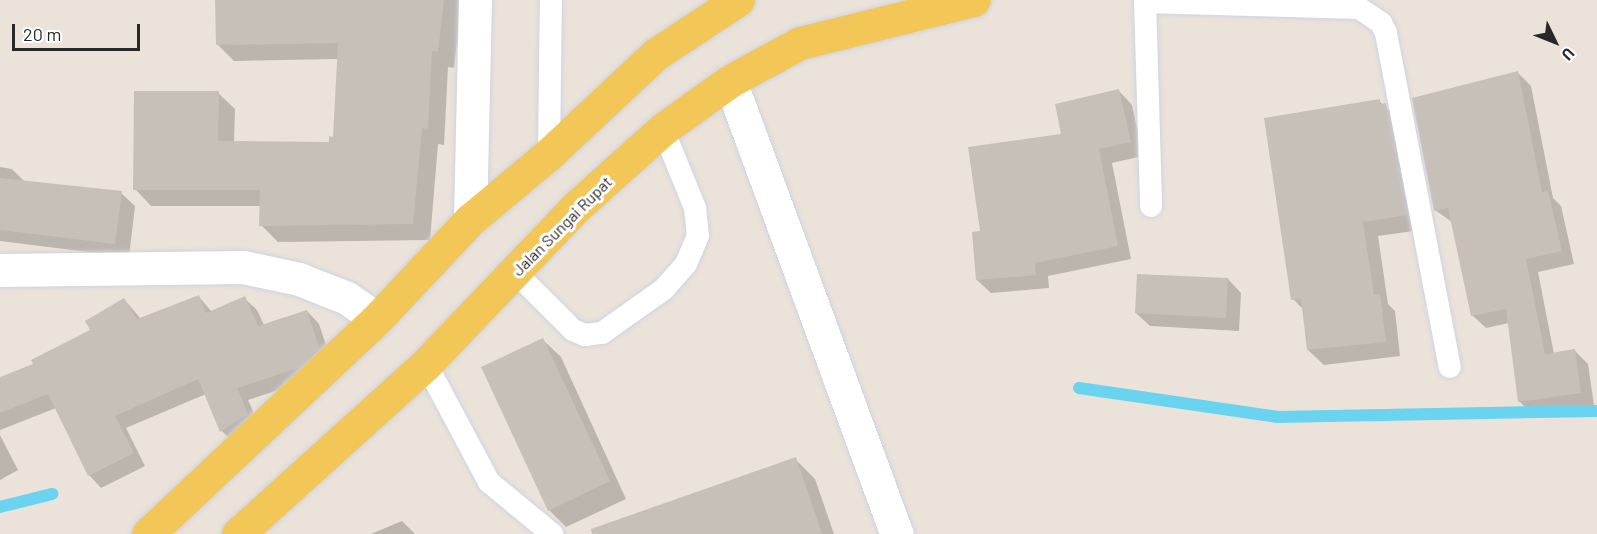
<!DOCTYPE html>
<style>
body{margin:0}
#map{position:relative;width:1597px;height:534px;overflow:hidden;background:#ebe3d9;font-family:Barlow,sans-serif}
div>[style]{position:absolute}
.shadow>*{inset:0;background:#0003}
.stream>*{height:12px;margin:-6px;padding:0 6px;transform-origin:6px;border-radius:6px;background:#69d3f0}
.building>*{inset:0;background:#c6c0b9}
.roads{filter:drop-shadow(0 0 2px #cfd3e2) drop-shadow(0 0 2px #cfd3e2)}
.service>*{height:22px;margin:-11px;padding:0 11px;transform-origin:11px;border-radius:11px;background:#fff}
.minor>*{height:33px;margin:-16.5px;padding:0 16.5px;transform-origin:16.5px;border-radius:16.5px;background:#fff}
.primary>*{height:33px;margin:-16.5px;padding:0 16.5px;transform-origin:16.5px;border-radius:16.5px;background:#f2c757}
span{translate:-50% -50%;white-space:nowrap;text-align:center;line-height:1.15;-webkit-text-stroke:6px #fff;paint-order:stroke}
.street-label{font-size:16px;color:#282828}
.north{position:absolute;left:1525px;top:12px;width:60px;height:60px;-webkit-text-stroke:4px #fff;paint-order:stroke;rotate:133deg;font-size:16px;font-weight:700;line-height:24px;text-align:center;color:#282828}
.north::after{content:'';display:block;margin:auto;width:21px;height:27px;background:#282828;clip-path:polygon(50% 0,100% 100%,50% 72%,0 100%)}
.scale{position:absolute;left:12px;top:24px;width:128px;height:27px;box-sizing:border-box;border:3px solid #282828;border-top:0;padding-left:8px;font-size:18px;line-height:21px;white-space:nowrap;color:#282828;-webkit-text-stroke:4px #fff;paint-order:stroke}
</style>
<div id="map">
<div class="shadow">
<div style="clip-path:polygon(217px 0,462px 0,454px 68px,448px 67px,444px 145px,438px 144px,430px 240px,278px 242px,261px 225px,261px 206px,151px 206px,135px 189px,218px 93px,235px 109px,234px 143px,330px 144px,335px 138px,339px 59px,234px 61px,217px 44px)"></div>
<div style="clip-path:polygon(1518px 73px,1531px 86px,1553px 198px,1561px 206px,1574px 264px,1538px 272px,1554px 354px,1575px 351px,1588px 364px,1594px 405px,1533px 415px,1520px 402px,1509px 323px,1486px 328px,1472px 315px,1452px 222px,1435px 210px)"></div>
<div style="clip-path:polygon(1119px 91px,1132px 105px,1143px 156px,1112px 163px,1131px 259px,1048px 276px,1049px 288px,991px 293px,977px 280px,982px 233px,1063px 135px)"></div>
<div style="clip-path:polygon(1379px 101px,1400px 120px,1421px 230px,1378px 236px,1388px 304px,1395px 311px,1400px 356px,1324px 365px,1308px 350px,1304px 310px,1293px 299px)"></div>
<div style="clip-path:polygon(0 167px,12px 169px,25px 182px,121px 193px,135px 206px,129px 257px,0 241px)"></div>
<div style="clip-path:polygon(1228px 279px,1241px 293px,1239px 331px,1150px 326px,1136px 313px)"></div>
<div style="clip-path:polygon(199px 297px,212px 312px,244px 298px,257px 310px,264px 325px,307px 311px,319px 324px,331px 360px,310px 380px,248px 400px,260px 427px,234px 443px,222px 431px,206px 394px,126px 428px,145px 466px,101px 488px,89px 475px,56px 408px,0 430px,0 378px,35px 365px,92px 331px,124px 299px,141px 319px)"></div>
<div style="clip-path:polygon(543px 340px,561px 357px,626px 499px,566px 527px,549px 510px)"></div>
<div style="clip-path:polygon(0 435px,18px 470px,0 480px)"></div>
<div style="clip-path:polygon(795px 459px,815px 479px,834px 534px,634px 534px)"></div>
<div style="clip-path:polygon(402px 521px,415px 534px,371px 534px)"></div>
</div>
<div class="stream">
<div style="left:1079px;top:388px;width:201px;rotate:8.3deg"></div>
<div style="left:1278px;top:417px;width:319px;rotate:-1.1deg"></div>
<div style="left:0;top:507px;width:54px;rotate:-14deg"></div>
</div>
<div class="building">
<div style="clip-path:polygon(215px 0,444px 0,438px 52px,432px 51px,428px 129px,422px 128px,413px 224px,259px 226px,260px 190px,133px 190px,134px 91px,219px 91px,218px 141px,329px 142px,329px 136px,333px 137px,338px 43px,216px 45px)"></div>
<div style="clip-path:polygon(1518px 71px,1542px 192px,1548px 191px,1562px 251px,1526px 259px,1545px 354px,1575px 349px,1581px 393px,1518px 402px,1506px 309px,1471px 316px,1448px 208px,1434px 211px,1412px 98px)"></div>
<div style="clip-path:polygon(1119px 89px,1131px 142px,1099px 149px,1118px 246px,1035px 263px,1036px 275px,976px 280px,972px 232px,980px 231px,968px 147px,1061px 134px,1055px 104px)"></div>
<div style="clip-path:polygon(1380px 99px,1380px 104px,1386px 103px,1407px 215px,1363px 222px,1374px 295px,1380px 294px,1386px 342px,1307px 350px,1301px 299px,1291px 300px,1264px 118px)"></div>
<div style="clip-path:polygon(0 178px,122px 191px,115px 244px,0 230px)"></div>
<div style="clip-path:polygon(1137px 274px,1228px 278px,1226px 318px,1135px 313px)"></div>
<div style="clip-path:polygon(199px 295px,206px 313px,245px 296px,258px 326px,307px 310px,319px 347px,298px 368px,237px 388px,248px 414px,220px 432px,198px 379px,115px 416px,134px 453px,88px 476px,48px 394px,0 413px,0 377px,33px 364px,31px 360px,90px 330px,85px 321px,124px 298px,137px 319px)"></div>
<div style="clip-path:polygon(543px 338px,610px 481px,548px 511px,481px 367px)"></div>
<div style="clip-path:polygon(796px 457px,822px 534px,592px 534px,591px 529px)"></div>
</div>
<div class="roads">
<div class="service">
<div style="left:1145px;top:0;width:206px;rotate:88.3deg"></div>
<div style="left:1145px;top:2px;width:214px;rotate:1.6deg"></div>
<div style="left:1359px;top:8px;width:27px;rotate:34deg"></div>
<div style="left:1381px;top:23px;width:11px;rotate:63deg"></div>
<div style="left:1386px;top:33px;width:340px;rotate:79.2deg"></div>
<div style="left:549px;top:154px;width:154px;rotate:-89.3deg"></div>
<div style="left:516px;top:273px;width:81px;rotate:45deg"></div>
<div style="left:573px;top:330px;width:13px;rotate:23deg"></div>
<div style="left:585px;top:335px;width:17px;rotate:-7deg"></div>
<div style="left:602px;top:333px;width:76px;rotate:-35.4deg"></div>
<div style="left:664px;top:289px;width:33px;rotate:-49deg"></div>
<div style="left:686px;top:264px;width:30px;rotate:-67deg"></div>
<div style="left:698px;top:236px;width:28px;rotate:-96deg"></div>
<div style="left:695px;top:208px;width:85px;rotate:-112.1deg"></div>
<div style="left:426px;top:364px;width:134px;rotate:61.9deg"></div>
<div style="left:489px;top:482px;width:82px;rotate:39.5deg"></div>
</div>
<div class="minor">
<div style="left:730px;top:81px;width:483px;rotate:69.8deg"></div>
<div style="left:470px;top:220px;width:220px;rotate:-88.7deg"></div>
<div style="left:0;top:270px;width:243px;rotate:-0.7deg"></div>
<div style="left:243px;top:267px;width:57px;rotate:12.1deg"></div>
<div style="left:299px;top:279px;width:52px;rotate:21.6deg"></div>
<div style="left:347px;top:298px;width:37px;rotate:35deg"></div>
</div>
<div class="primary">
<div style="left:148px;top:534px;width:314px;rotate:-43.2deg"></div>
<div style="left:377px;top:319px;width:136px;rotate:-46.8deg"></div>
<div style="left:470px;top:220px;width:103px;rotate:-39.9deg"></div>
<div style="left:549px;top:154px;width:146px;rotate:-43.1deg"></div>
<div style="left:656px;top:54px;width:98px;rotate:-33.4deg"></div>
<div style="left:238px;top:534px;width:253px;rotate:-42.1deg"></div>
<div style="left:426px;top:364px;width:217px;rotate:-46.3deg"></div>
<div style="left:576px;top:207px;width:117px;rotate:-41.9deg"></div>
<div style="left:663px;top:129px;width:82px;rotate:-35.6deg"></div>
<div style="left:730px;top:81px;width:80px;rotate:-28.5deg"></div>
<div style="left:800px;top:43px;width:179px;rotate:-13.9deg"></div>
</div>
</div>
<div class="street-label">
<span style="left:562px;top:226px;rotate:-45deg">Jalan Sungai Rupat</span>
</div>
<div class="north">U</div>
<div class="scale">20 m</div>
</div>
